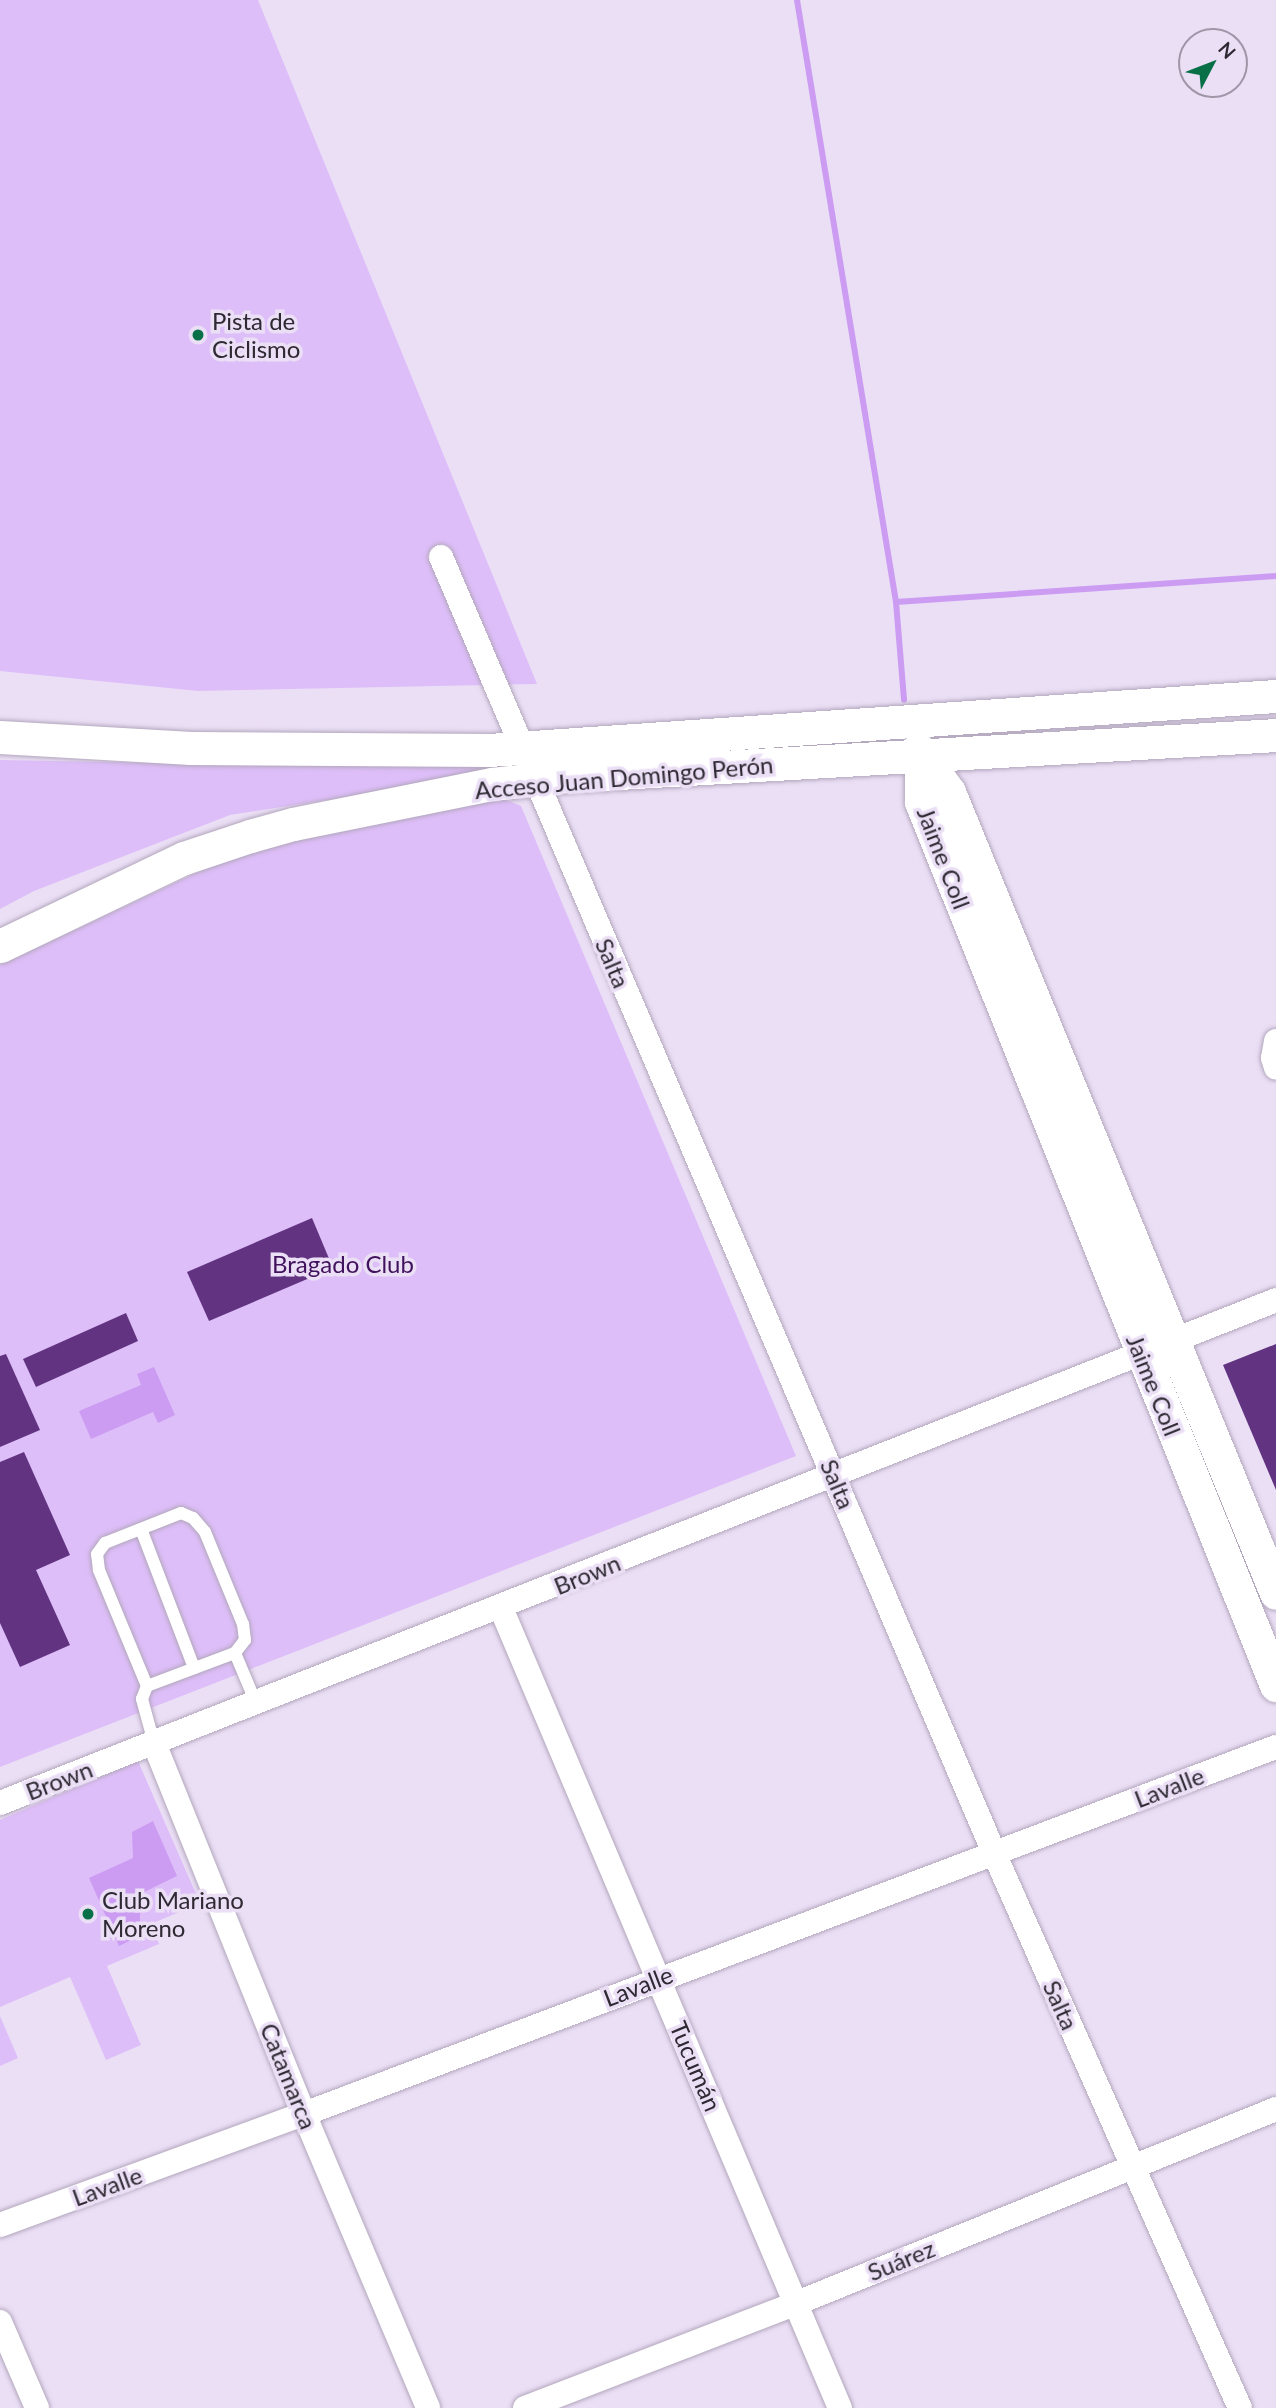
<!DOCTYPE html>
<meta charset="utf-8">
<style>
body{margin:0}
#map{position:relative;width:1276px;height:2408px;overflow:hidden;background:#ebdff6;font-family:Lato,sans-serif}
div>[style]{position:absolute}
.green>*{inset:0;background:#debef9}
.water>*{inset:0;background:#cc9cf2}
.stream>*{height:6px;margin:-3px;padding:0 3px;transform-origin:3px;border-radius:3px;background:#cc9cf2}
.building>*{inset:0;background:#613380}
.roads{filter:drop-shadow(0 0 2px #b2a7bc) drop-shadow(0 0 2px #b2a7bc)}
.service>*{height:12px;margin:-6px;padding:0 6px;transform-origin:6px;border-radius:6px;background:#fff}
.minor>*{height:24px;margin:-12px;padding:0 12px;transform-origin:12px;border-radius:12px;background:#fff}
.secondary>*{height:33px;margin:-16.5px;padding:0 16.5px;transform-origin:16.5px;border-radius:16.5px;background:#fff}
.dots>*{width:19px;height:19px;translate:-50% -50%;box-sizing:border-box;border:4px solid #ebdff6;border-radius:50%}
span{translate:-50% -50%;white-space:nowrap;text-align:center;line-height:1.15;-webkit-text-stroke:7px #ebdff6;paint-order:stroke}
.poi-label{font-size:24px;color:#2e2932}
.left{translate:0 -50%;text-align:left}
.street-label{font-size:24px;color:#2e2932}
.park-label{font-size:24px;color:#41125d}
.north{position:absolute;left:1178px;top:28px;width:70px;height:70px;box-sizing:border-box;background:#ebdff6;border:2px solid #9f96a8;border-radius:50%;rotate:48deg;font-size:19px;font-weight:700;line-height:28px;text-align:center;color:#2e2932}
.north::after{content:'';display:block;margin:auto;width:24px;height:32px;background:#077047;clip-path:polygon(50% 0,100% 100%,50% 72%,0 100%)}
</style>
<div id="map">
<div class="green">
<div style="clip-path:polygon(0 0,258px 0,537px 684px,198px 691px,0 671px)"></div>
<div style="clip-path:polygon(470px 757px,478px 763px,478px 771px,470px 778px,230px 815px,34px 891px,0 909px,0 760px,316px 766px)"></div>
<div style="clip-path:polygon(493px 794px,521px 806px,796px 1456px,0 1767px,0 965px,256px 845px)"></div>
<div style="clip-path:polygon(138px 1761px,200px 1903px,151px 1924px,159px 1944px,107px 1966px,141px 2045px,106px 2060px,70px 1977px,0 2007px,0 1820px)"></div>
<div style="clip-path:polygon(0 2016px,18px 2058px,0 2066px)"></div>
</div>
<div class="water">
<div style="clip-path:polygon(154px 1367px,175px 1415px,158px 1423px,153px 1412px,91px 1439px,79px 1411px,141px 1385px,137px 1374px)"></div>
<div style="clip-path:polygon(153px 1821px,177px 1876px,140px 1894px,140px 1936px,119px 1946px,89px 1878px,133px 1858px,132px 1832px)"></div>
</div>
<div class="stream">
<div style="left:797px;top:0;width:610px;rotate:80.66deg"></div>
<div style="left:896px;top:602px;width:98px;rotate:85.3deg"></div>
<div style="left:896px;top:602px;width:381px;rotate:-3.9deg"></div>
</div>
<div class="building">
<div style="clip-path:polygon(312px 1218px,333px 1268px,209px 1321px,187px 1272px)"></div>
<div style="clip-path:polygon(126px 1313px,138px 1341px,36px 1387px,23px 1359px)"></div>
<div style="clip-path:polygon(1276px 1344px,1276px 1490px,1223px 1365px)"></div>
<div style="clip-path:polygon(6px 1354px,40px 1430px,0 1447px,0 1356px)"></div>
<div style="clip-path:polygon(24px 1452px,70px 1555px,36px 1570px,70px 1645px,20px 1667px,0 1623px,0 1462px)"></div>
</div>
<div class="roads">
<div class="service">
<div style="left:141px;top:1529px;width:149px;rotate:69.1deg"></div>
<div style="left:147px;top:1686px;width:94px;rotate:-20.6deg"></div>
<div style="left:154px;top:1743px;width:46px;rotate:-105.3deg"></div>
<div style="left:142px;top:1699px;width:14px;rotate:-69deg"></div>
<div style="left:147px;top:1686px;width:126px;rotate:-112.5deg"></div>
<div style="left:99px;top:1570px;width:16px;rotate:-97deg"></div>
<div style="left:97px;top:1554px;width:14px;rotate:-54deg"></div>
<div style="left:105px;top:1543px;width:82px;rotate:-21.5deg"></div>
<div style="left:181px;top:1513px;width:13px;rotate:23deg"></div>
<div style="left:193px;top:1518px;width:18px;rotate:49deg"></div>
<div style="left:205px;top:1532px;width:100px;rotate:67.6deg"></div>
<div style="left:243px;top:1624px;width:16px;rotate:83deg"></div>
<div style="left:245px;top:1640px;width:16px;rotate:128deg"></div>
<div style="left:235px;top:1653px;width:54px;rotate:67.2deg"></div>
</div>
<div class="minor">
<div style="left:441px;top:557px;width:1409px;rotate:66.89deg"></div>
<div style="left:994px;top:1853px;width:607px;rotate:66.1deg"></div>
<div style="left:1276px;top:1041px;width:17px;rotate:100deg"></div>
<div style="left:1273px;top:1058px;width:10px;rotate:73deg"></div>
<div style="left:501px;top:1608px;width:869px;rotate:67.04deg"></div>
<div style="left:154px;top:1743px;width:400px;rotate:68deg"></div>
<div style="left:304px;top:2114px;width:319px;rotate:67.1deg"></div>
<div style="left:0;top:1803px;width:1372px;rotate:-21.51deg"></div>
<div style="left:0;top:2225px;width:324px;rotate:-20.1deg"></div>
<div style="left:304px;top:2114px;width:1039px;rotate:-20.69deg"></div>
<div style="left:0;top:2322px;width:94px;rotate:66.7deg"></div>
<div style="left:525px;top:2408px;width:292px;rotate:-21.1deg"></div>
<div style="left:797px;top:2303px;width:517px;rotate:-22.05deg"></div>
</div>
<div class="secondary">
<div style="left:0;top:737px;width:191px;rotate:3.3deg"></div>
<div style="left:191px;top:748px;width:298px;rotate:0.4deg"></div>
<div style="left:489px;top:750px;width:789px;rotate:-3.93deg"></div>
<div style="left:918px;top:749px;width:53px;rotate:54.2deg"></div>
<div style="left:949px;top:792px;width:865px;rotate:67.79deg"></div>
<div style="left:921px;top:756px;width:46px;rotate:90deg"></div>
<div style="left:921px;top:802px;width:952px;rotate:68.1deg"></div>
<div style="left:0;top:946px;width:204px;rotate:-25.6deg"></div>
<div style="left:184px;top:858px;width:70px;rotate:-18.4deg"></div>
<div style="left:250px;top:836px;width:45px;rotate:-15.6deg"></div>
<div style="left:293px;top:824px;width:203px;rotate:-11.4deg"></div>
<div style="left:492px;top:784px;width:74px;rotate:-6.2deg"></div>
<div style="left:566px;top:776px;width:711px;rotate:-3.3deg"></div>
</div>
</div>
<div class="dots">
<div style="left:198px;top:335px;background:#077047"></div>
<div style="left:88px;top:1914px;background:#077047"></div>
</div>
<div class="poi-label">
<span class="left" style="left:212px;top:335px">Pista de<br>Ciclismo</span>
<span class="left" style="left:102px;top:1914px">Club Mariano<br>Moreno</span>
</div>
<div class="street-label">
<span style="left:624px;top:777px;rotate:-5deg">Acceso Juan Domingo Perón</span>
<span style="left:944px;top:858px;rotate:69deg">Jaime Coll</span>
<span style="left:613px;top:963px;rotate:67deg">Salta</span>
<span style="left:1154px;top:1385px;rotate:68deg">Jaime Coll</span>
<span style="left:838px;top:1484px;rotate:67deg">Salta</span>
<span style="left:587px;top:1574px;rotate:-22deg">Brown</span>
<span style="left:59px;top:1780px;rotate:-21deg">Brown</span>
<span style="left:1169px;top:1787px;rotate:-21deg">Lavalle</span>
<span style="left:638px;top:1986px;rotate:-21deg">Lavalle</span>
<span style="left:1061px;top:2005px;rotate:66deg">Salta</span>
<span style="left:696px;top:2066px;rotate:67deg">Tucumán</span>
<span style="left:289px;top:2076px;rotate:68deg">Catamarca</span>
<span style="left:107px;top:2186px;rotate:-20deg">Lavalle</span>
<span style="left:901px;top:2260px;rotate:-22deg">Suárez</span>
</div>
<div class="park-label">
<span style="left:343px;top:1264px">Bragado Club</span>
</div>
<div class="north">N</div>
</div>
